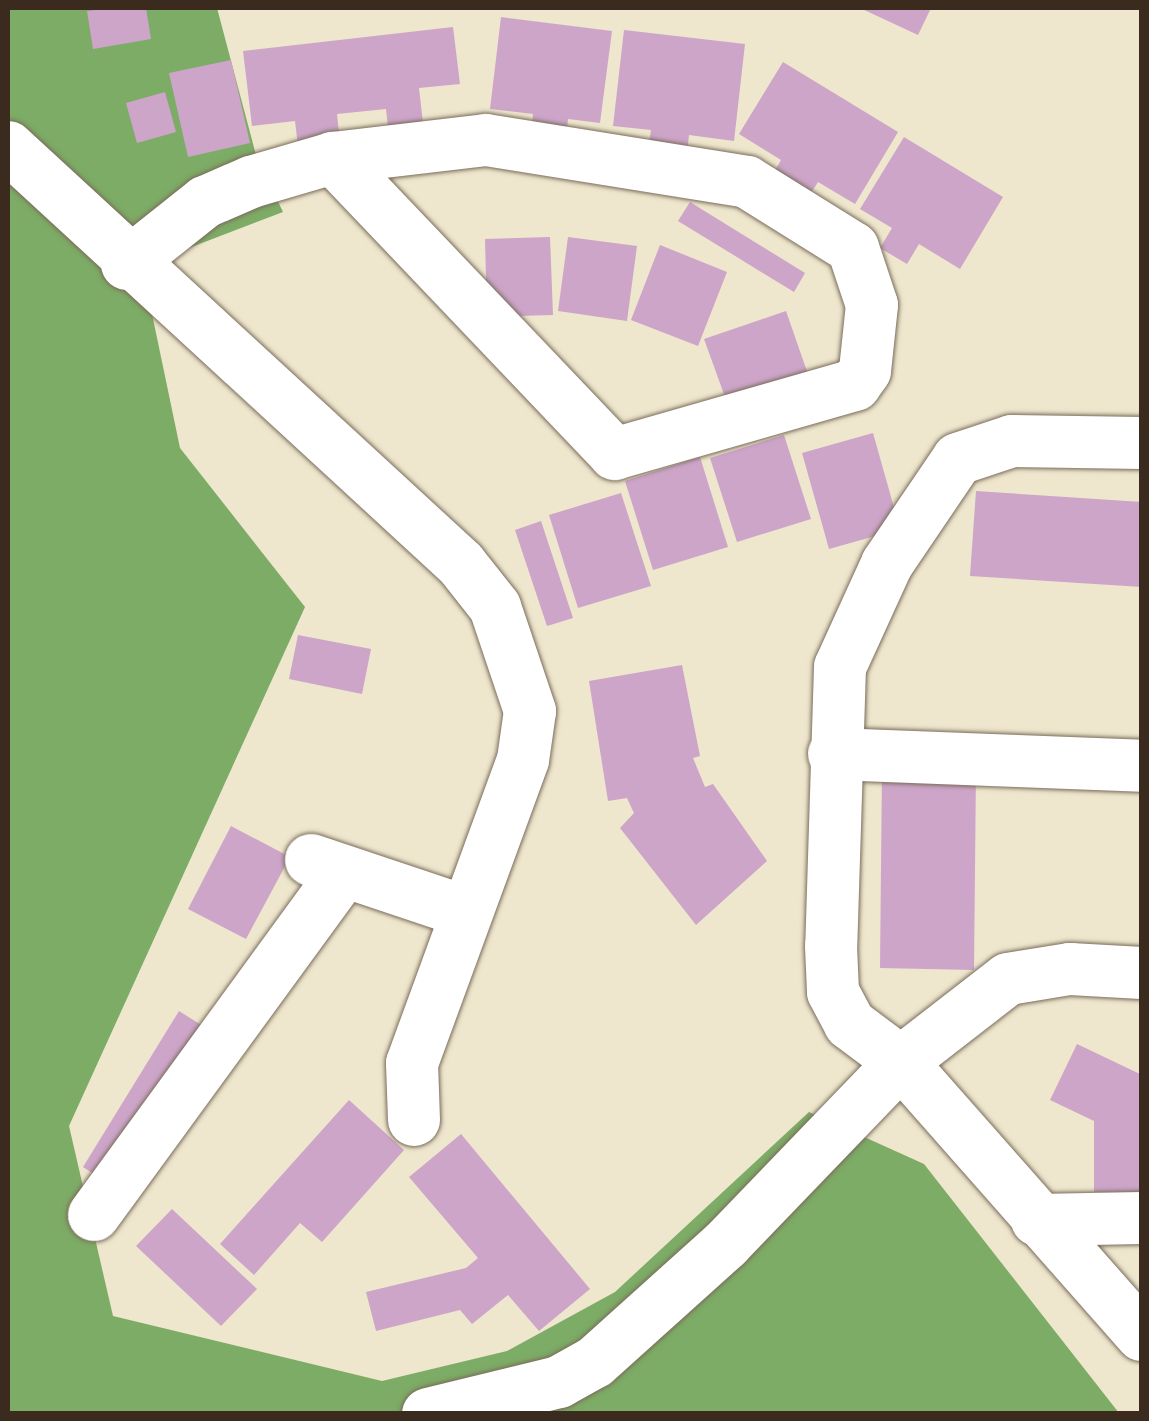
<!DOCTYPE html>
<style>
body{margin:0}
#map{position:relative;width:1149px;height:1421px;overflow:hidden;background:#eee6cd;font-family:Alegreya,serif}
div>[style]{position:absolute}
.forest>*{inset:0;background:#7dac66}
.building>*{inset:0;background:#cda5c9}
.roads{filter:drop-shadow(0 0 2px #7a6c5b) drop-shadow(0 0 2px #7a6c5b)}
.minor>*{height:52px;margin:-26px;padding:0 26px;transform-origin:26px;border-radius:26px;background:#fff}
span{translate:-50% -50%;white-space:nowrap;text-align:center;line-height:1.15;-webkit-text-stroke:8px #f6f6f2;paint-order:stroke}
.frame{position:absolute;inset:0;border:10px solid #3b2a1e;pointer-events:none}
</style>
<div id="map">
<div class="forest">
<div style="clip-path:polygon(8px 8px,217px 8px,256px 155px,283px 212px,142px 266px,180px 448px,305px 607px,69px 1126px,113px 1316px,382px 1381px,507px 1351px,615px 1292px,809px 1112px,924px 1164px,1119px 1413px,8px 1414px)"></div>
</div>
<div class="building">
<div style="clip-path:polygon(111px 8px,146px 8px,151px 39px,93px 49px,87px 11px)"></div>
<div style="clip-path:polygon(860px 8px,931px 8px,918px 35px)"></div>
<div style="clip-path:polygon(501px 17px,612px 31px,600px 123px,568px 119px,566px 140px,531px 135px,533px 114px,490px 109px)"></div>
<div style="clip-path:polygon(453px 27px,460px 84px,419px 88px,423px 123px,388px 127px,386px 109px,337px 114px,340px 142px,298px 146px,295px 121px,252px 126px,243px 51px)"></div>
<div style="clip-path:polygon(624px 30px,745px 44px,734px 141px,689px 135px,687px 153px,648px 149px,651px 130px,613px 126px)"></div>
<div style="clip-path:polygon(231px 60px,250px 143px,188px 157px,169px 73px)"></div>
<div style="clip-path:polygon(783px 62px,898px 132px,855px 204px,818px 182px,806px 201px,770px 179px,781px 160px,739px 134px)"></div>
<div style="clip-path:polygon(165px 92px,176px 132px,137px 143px,126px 103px)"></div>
<div style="clip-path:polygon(904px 137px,1003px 197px,960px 269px,919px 244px,907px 264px,880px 248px,892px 228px,860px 209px)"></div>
<div style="clip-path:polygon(690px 202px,805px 273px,794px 292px,678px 221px)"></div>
<div style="clip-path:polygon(550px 237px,553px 315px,487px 317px,485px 239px)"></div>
<div style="clip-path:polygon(568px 237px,637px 246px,627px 321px,558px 311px)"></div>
<div style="clip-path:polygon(660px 245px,727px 272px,698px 346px,631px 320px)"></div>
<div style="clip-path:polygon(786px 311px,810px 380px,729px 408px,704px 339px)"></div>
<div style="clip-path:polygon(873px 433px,900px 529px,829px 549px,802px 453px)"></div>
<div style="clip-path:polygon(784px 435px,811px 519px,737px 542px,710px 458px)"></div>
<div style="clip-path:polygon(700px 457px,728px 547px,653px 570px,625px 481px)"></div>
<div style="clip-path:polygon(976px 491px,1142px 502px,1142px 587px,970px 576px)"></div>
<div style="clip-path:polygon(621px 493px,651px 586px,578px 608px,549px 515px)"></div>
<div style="clip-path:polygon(541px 521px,573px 618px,547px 626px,515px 530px)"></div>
<div style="clip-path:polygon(298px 635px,371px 649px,362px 694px,289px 679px)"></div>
<div style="clip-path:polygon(682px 665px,700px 756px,693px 758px,705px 787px,713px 784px,767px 861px,696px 925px,620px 828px,634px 813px,627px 798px,608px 801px,589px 681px)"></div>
<div style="clip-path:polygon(882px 767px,976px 768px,974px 970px,880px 968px)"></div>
<div style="clip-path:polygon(231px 826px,290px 857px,246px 939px,188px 909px)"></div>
<div style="clip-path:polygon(179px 1011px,206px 1028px,109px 1184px,83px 1167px)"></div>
<div style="clip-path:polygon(1077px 1044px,1142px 1075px,1142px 1193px,1094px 1192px,1094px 1121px,1050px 1100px)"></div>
<div style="clip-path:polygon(349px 1100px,404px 1150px,322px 1242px,300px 1223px,254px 1275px,220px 1244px)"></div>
<div style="clip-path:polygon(461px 1134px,590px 1289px,539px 1331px,508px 1295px,472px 1324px,460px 1310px,376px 1331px,366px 1292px,466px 1268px,478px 1258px,409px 1177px)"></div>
<div style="clip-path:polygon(172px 1209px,257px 1289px,221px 1326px,136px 1246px)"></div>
</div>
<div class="roads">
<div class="minor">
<div style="left:8px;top:147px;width:616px;rotate:42.63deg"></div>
<div style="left:461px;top:564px;width:55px;rotate:51.7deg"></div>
<div style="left:495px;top:607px;width:110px;rotate:71.4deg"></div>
<div style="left:530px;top:711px;width:49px;rotate:98.1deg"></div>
<div style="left:523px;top:760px;width:323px;rotate:110.1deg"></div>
<div style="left:412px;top:1063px;width:57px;rotate:88deg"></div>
<div style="left:127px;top:264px;width:100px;rotate:-38.5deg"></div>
<div style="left:205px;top:202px;width:50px;rotate:-23.5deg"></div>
<div style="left:251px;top:182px;width:85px;rotate:-16.3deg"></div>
<div style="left:333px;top:158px;width:154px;rotate:-6.7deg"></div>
<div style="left:486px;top:140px;width:264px;rotate:9.1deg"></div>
<div style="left:747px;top:182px;width:125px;rotate:31.9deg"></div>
<div style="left:853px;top:248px;width:60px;rotate:71.6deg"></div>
<div style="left:872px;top:305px;width:66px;rotate:96.1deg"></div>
<div style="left:865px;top:371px;width:17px;rotate:126deg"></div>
<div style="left:855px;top:385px;width:250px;rotate:164deg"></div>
<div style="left:615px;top:454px;width:409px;rotate:-133.6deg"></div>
<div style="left:1142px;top:443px;width:130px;rotate:-179.1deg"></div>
<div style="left:1012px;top:441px;width:57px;rotate:161.6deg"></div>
<div style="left:958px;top:459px;width:127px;rotate:124.1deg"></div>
<div style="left:887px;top:564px;width:113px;rotate:114.5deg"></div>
<div style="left:840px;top:667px;width:279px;rotate:91.8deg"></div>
<div style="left:831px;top:946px;width:46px;rotate:87.5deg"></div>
<div style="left:833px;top:992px;width:36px;rotate:62deg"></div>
<div style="left:850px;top:1024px;width:64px;rotate:36.7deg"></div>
<div style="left:901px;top:1062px;width:364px;rotate:48.6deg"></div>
<div style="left:834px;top:754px;width:308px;rotate:2.2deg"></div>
<div style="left:311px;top:860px;width:163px;rotate:18.5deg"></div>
<div style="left:94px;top:1215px;width:424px;rotate:-53.9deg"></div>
<div style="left:1037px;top:1220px;width:105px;rotate:-1.1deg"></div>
<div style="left:428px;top:1414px;width:135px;rotate:-13.7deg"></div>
<div style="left:559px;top:1382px;width:41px;rotate:-29.1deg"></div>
<div style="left:595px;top:1362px;width:176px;rotate:-42deg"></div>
<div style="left:726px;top:1244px;width:252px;rotate:-46.1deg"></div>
<div style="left:901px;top:1062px;width:135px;rotate:-37.8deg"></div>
<div style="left:1008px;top:979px;width:63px;rotate:-9.2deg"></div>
<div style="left:1070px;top:969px;width:72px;rotate:3.2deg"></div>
</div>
</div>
<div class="frame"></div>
</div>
